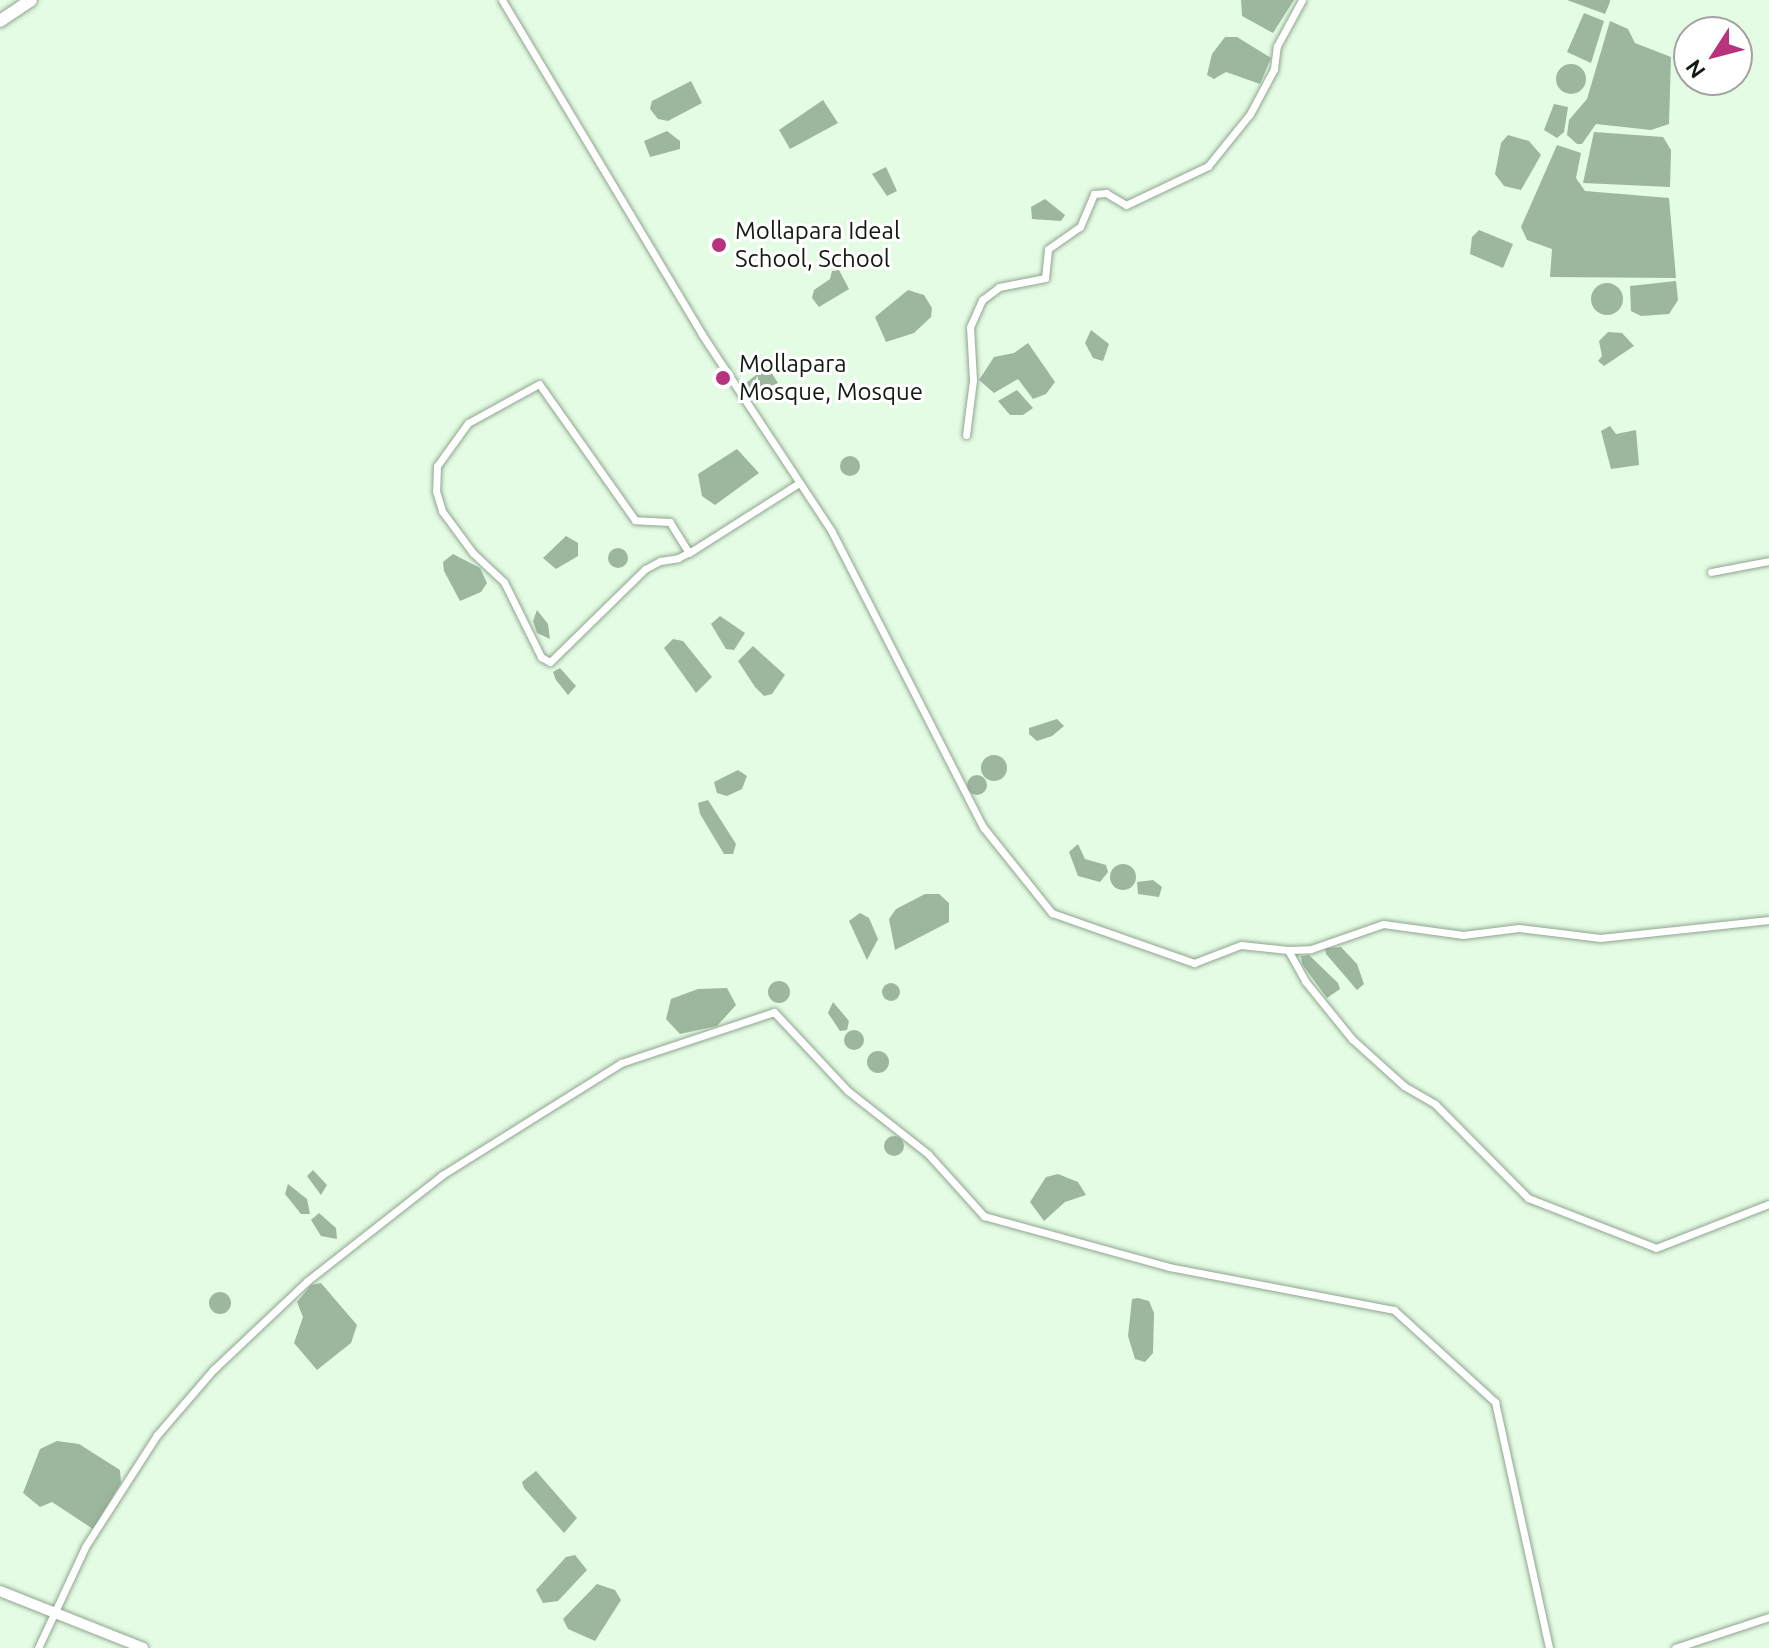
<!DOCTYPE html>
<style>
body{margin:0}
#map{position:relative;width:1769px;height:1648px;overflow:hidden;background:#e4fbe4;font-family:Ubuntu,sans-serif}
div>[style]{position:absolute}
.water>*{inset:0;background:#9db69e}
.round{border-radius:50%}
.roads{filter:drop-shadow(0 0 2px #8fa58f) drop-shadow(0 0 2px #8fa58f)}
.street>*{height:7px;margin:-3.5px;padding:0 3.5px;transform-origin:3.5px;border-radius:3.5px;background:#fff}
.secondary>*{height:10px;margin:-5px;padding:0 5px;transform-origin:5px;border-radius:5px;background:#fff}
.highway>*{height:12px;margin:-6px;padding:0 6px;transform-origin:6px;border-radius:6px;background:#fff}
.dots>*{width:22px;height:22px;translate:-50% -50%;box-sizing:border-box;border:4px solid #fff;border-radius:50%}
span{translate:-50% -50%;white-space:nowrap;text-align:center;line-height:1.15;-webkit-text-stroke:6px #fff;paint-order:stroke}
.poi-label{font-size:24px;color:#121a12}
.left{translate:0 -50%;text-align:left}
.north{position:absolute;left:1673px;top:16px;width:80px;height:80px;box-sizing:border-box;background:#fff;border:2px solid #a0a3a0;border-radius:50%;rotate:234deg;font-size:22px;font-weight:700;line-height:32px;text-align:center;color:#121a12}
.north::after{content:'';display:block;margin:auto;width:28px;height:36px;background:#b6347c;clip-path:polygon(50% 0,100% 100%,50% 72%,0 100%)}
</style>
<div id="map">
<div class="water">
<div style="clip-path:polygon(1241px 0,1294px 0,1273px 33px,1242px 16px)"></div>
<div style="clip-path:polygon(1567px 0,1610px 0,1610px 2px,1605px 14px)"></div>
<div style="clip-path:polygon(1584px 13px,1604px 21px,1591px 63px,1567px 52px)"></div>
<div style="clip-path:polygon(1610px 21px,1628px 29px,1635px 43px,1671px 57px,1669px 124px,1651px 130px,1596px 124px,1582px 144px,1577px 144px,1567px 135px,1569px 120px,1587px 99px)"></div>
<div style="clip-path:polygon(1225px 37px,1237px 37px,1271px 58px,1260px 84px,1226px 72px,1214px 79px,1207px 75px,1212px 54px)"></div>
<div class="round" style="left:1556px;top:64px;width:30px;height:30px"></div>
<div style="clip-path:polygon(691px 81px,702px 103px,668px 121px,658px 119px,650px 109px,652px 101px)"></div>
<div style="clip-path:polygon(823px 100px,838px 123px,790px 149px,779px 130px)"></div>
<div style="clip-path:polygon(1554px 104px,1568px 107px,1564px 132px,1557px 138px,1544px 130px)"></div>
<div style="clip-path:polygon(667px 131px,680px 141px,680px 149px,650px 157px,644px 141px)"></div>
<div style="clip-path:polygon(1594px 132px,1663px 137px,1671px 150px,1670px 187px,1583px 183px)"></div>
<div style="clip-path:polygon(1508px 135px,1529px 141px,1541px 155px,1521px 190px,1504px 186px,1495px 174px,1501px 143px)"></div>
<div style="clip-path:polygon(1557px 145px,1581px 153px,1576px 178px,1585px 191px,1669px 198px,1676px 278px,1550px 277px,1552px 249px,1527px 240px,1521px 227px)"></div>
<div style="clip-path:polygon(886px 167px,897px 191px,887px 196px,872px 174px)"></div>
<div style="clip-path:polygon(1045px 199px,1065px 215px,1061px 221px,1032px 219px,1031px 207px)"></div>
<div style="clip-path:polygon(1479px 230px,1513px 244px,1503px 268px,1470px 254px,1472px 237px)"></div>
<div style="clip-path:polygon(839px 270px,849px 289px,819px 307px,812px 298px,814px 290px,830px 279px,832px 271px)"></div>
<div style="clip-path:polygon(1676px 281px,1678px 300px,1669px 314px,1641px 316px,1631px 311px,1630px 286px)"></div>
<div class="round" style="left:1591px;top:283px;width:32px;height:32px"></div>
<div style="clip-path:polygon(908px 290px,924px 295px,932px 308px,931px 317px,914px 333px,886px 342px,875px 317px)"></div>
<div style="clip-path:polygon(1091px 330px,1109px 344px,1103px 361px,1093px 358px,1085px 343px)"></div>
<div style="clip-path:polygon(1608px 332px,1622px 333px,1634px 346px,1604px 366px,1598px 361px,1602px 356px,1599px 341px)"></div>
<div style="clip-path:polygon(1028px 343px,1055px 382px,1046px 394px,1033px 399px,1018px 379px,994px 393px,979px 380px,994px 357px,1014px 353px)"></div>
<div style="clip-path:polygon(767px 366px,778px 383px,753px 394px,746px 383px)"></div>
<div style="clip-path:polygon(1017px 390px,1033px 408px,1023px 415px,1010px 415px,998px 401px)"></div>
<div style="clip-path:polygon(1610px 426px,1616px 434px,1636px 430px,1639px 465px,1611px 469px,1601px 431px)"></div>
<div style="clip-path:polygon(737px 449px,759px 473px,715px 505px,702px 496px,698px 474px)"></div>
<div class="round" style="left:840px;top:456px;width:20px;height:20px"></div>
<div style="clip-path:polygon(566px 536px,578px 543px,578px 556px,556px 569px,543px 558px)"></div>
<div class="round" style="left:608px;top:548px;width:20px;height:20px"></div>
<div style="clip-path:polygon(453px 554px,480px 568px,487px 583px,481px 592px,460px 601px,444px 571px,443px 562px)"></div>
<div style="clip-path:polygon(537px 610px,548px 624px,550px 639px,537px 633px,533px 621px)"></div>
<div style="clip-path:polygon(720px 616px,745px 633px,734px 650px,726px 649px,711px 624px)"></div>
<div style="clip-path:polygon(673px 639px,683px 641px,712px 677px,696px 693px,664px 648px)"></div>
<div style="clip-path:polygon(753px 646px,785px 675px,772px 694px,764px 696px,755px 687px,738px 661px)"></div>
<div style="clip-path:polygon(560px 668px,576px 686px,568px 695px,556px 680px,553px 672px)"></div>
<div style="clip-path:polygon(1057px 719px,1064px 726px,1052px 736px,1037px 741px,1029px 734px,1029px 728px)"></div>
<div class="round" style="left:981px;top:755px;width:26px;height:26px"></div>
<div style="clip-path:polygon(738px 770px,747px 776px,742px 789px,727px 796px,717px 793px,714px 782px)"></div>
<div class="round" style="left:967px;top:775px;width:20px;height:20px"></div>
<div style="clip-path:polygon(708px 800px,736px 844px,733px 854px,724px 854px,700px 814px,698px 803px)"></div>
<div style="clip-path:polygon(1078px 844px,1085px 859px,1106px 865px,1108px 872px,1100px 882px,1078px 876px,1069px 852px)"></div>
<div class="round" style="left:1110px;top:864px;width:26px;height:26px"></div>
<div style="clip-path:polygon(1153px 880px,1162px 887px,1159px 897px,1138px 894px,1137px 882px)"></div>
<div style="clip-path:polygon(925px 894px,939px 894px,949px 903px,949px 922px,895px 950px,889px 919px,896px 909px)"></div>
<div style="clip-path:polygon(860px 913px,869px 918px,878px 939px,867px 960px,849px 921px)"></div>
<div style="clip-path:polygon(1341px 947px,1357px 964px,1364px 984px,1357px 990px,1326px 954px,1325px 948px)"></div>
<div style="clip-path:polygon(1309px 955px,1338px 983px,1340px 989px,1327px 998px,1302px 964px,1301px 956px)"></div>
<div class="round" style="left:768px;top:981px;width:22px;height:22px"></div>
<div class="round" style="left:882px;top:983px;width:18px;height:18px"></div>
<div style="clip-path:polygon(727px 988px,736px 1005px,717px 1026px,680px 1034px,666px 1019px,671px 999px,698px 989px)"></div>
<div style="clip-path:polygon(833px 1002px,849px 1021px,847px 1030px,840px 1031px,828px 1013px)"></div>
<div class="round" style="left:844px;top:1030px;width:20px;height:20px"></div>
<div class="round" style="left:867px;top:1051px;width:22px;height:22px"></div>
<div class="round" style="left:884px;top:1136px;width:20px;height:20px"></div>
<div style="clip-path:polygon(313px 1170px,327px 1185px,321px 1195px,307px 1176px)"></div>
<div style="clip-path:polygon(1058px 1174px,1078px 1182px,1086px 1195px,1065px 1202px,1044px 1221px,1030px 1202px,1046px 1177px)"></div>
<div style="clip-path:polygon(288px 1184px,307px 1199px,310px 1214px,301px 1214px,285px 1194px)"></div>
<div style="clip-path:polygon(319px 1213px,336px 1228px,337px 1239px,321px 1236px,311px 1220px)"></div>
<div style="clip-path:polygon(321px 1283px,357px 1325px,351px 1343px,317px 1370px,294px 1343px,303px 1317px,297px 1302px,311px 1285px)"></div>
<div class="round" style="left:209px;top:1292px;width:22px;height:22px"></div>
<div style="clip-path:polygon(1138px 1298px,1149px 1301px,1154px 1313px,1153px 1353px,1145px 1362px,1135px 1359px,1128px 1336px,1132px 1299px)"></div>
<div style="clip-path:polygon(57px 1441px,79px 1444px,120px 1470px,121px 1483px,93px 1529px,52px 1502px,40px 1507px,23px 1493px,40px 1449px)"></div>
<div style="clip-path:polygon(536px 1471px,577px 1518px,564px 1533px,524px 1488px,522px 1482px)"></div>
<div style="clip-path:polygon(575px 1555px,587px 1570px,558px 1601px,543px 1603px,536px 1590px,566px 1557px)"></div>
<div style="clip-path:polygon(597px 1584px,615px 1590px,621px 1600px,595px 1641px,568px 1629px,563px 1619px)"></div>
</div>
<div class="roads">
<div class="street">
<div style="left:502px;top:0;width:388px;rotate:59.1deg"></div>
<div style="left:701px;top:333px;width:238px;rotate:56.6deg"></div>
<div style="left:832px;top:532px;width:331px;rotate:62.9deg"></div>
<div style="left:983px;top:827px;width:110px;rotate:51.3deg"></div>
<div style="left:1052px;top:913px;width:151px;rotate:19.4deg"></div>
<div style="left:1194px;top:963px;width:50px;rotate:-21deg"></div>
<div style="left:1241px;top:945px;width:47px;rotate:6.1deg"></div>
<div style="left:1288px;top:950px;width:35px;rotate:61deg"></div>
<div style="left:1305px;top:981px;width:75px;rotate:51deg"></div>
<div style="left:1352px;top:1039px;width:70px;rotate:42.1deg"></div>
<div style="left:1404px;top:1086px;width:36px;rotate:30deg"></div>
<div style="left:1435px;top:1104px;width:132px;rotate:45.3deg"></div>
<div style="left:1528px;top:1198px;width:137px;rotate:21.3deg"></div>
<div style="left:1656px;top:1248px;width:121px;rotate:-21.3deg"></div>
<div style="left:966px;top:435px;width:55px;rotate:-82.7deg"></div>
<div style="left:973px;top:380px;width:53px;rotate:-93.2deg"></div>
<div style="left:970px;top:327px;width:30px;rotate:-66deg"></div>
<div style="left:982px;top:300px;width:21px;rotate:-37deg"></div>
<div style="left:999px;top:287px;width:47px;rotate:-11.1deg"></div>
<div style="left:1045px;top:278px;width:29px;rotate:-84deg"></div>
<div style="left:1048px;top:249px;width:39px;rotate:-35deg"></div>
<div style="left:1080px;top:227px;width:36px;rotate:-67deg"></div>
<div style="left:1094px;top:194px;width:12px;rotate:-5deg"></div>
<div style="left:1106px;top:193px;width:23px;rotate:31deg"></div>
<div style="left:1126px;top:205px;width:91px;rotate:-25.4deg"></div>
<div style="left:1208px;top:166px;width:67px;rotate:-51.1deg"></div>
<div style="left:1250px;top:114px;width:51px;rotate:-61.9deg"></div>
<div style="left:1274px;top:69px;width:23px;rotate:-83deg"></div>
<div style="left:1277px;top:46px;width:52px;rotate:-61.5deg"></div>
<div style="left:689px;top:553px;width:36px;rotate:-122deg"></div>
<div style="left:670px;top:522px;width:35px;rotate:-177deg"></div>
<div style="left:635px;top:520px;width:166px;rotate:-125.2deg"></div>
<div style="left:539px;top:384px;width:81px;rotate:151.2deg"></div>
<div style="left:468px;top:423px;width:53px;rotate:125.8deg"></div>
<div style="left:437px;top:466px;width:25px;rotate:92deg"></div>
<div style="left:436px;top:491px;width:21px;rotate:73deg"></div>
<div style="left:442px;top:511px;width:52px;rotate:53.6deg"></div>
<div style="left:473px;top:553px;width:42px;rotate:43.1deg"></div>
<div style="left:504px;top:582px;width:84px;rotate:63.7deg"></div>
<div style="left:541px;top:657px;width:10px;rotate:29deg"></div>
<div style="left:550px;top:662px;width:133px;rotate:-44.4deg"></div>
<div style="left:645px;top:569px;width:17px;rotate:-28deg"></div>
<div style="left:660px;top:561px;width:18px;rotate:-9deg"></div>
<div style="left:678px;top:558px;width:16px;rotate:-27deg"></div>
<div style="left:692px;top:551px;width:127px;rotate:-32.4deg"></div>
<div style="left:1711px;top:572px;width:59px;rotate:-10.7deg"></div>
<div style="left:1288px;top:950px;width:23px;rotate:-2deg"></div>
<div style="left:1311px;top:949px;width:76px;rotate:-19.1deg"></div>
<div style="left:1383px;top:924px;width:81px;rotate:7.8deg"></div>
<div style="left:1463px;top:935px;width:56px;rotate:-7.1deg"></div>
<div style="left:1519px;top:928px;width:82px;rotate:7deg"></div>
<div style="left:1600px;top:938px;width:170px;rotate:-6.1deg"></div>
<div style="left:38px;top:1648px;width:111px;rotate:-65deg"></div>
<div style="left:85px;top:1547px;width:133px;rotate:-57.3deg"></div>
<div style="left:157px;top:1435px;width:86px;rotate:-49.3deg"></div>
<div style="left:213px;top:1370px;width:129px;rotate:-43.4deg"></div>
<div style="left:307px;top:1281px;width:172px;rotate:-38.1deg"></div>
<div style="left:442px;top:1175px;width:211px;rotate:-32deg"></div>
<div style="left:621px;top:1063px;width:161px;rotate:-18.4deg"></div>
<div style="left:774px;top:1012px;width:108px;rotate:46.9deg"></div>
<div style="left:848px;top:1091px;width:102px;rotate:38.2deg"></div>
<div style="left:928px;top:1154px;width:84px;rotate:47.9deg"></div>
<div style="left:984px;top:1216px;width:192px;rotate:15.4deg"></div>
<div style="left:1169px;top:1267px;width:229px;rotate:10.8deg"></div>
<div style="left:1394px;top:1310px;width:137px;rotate:42.3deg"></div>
<div style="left:1495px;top:1402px;width:252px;rotate:77.6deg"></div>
<div style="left:1675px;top:1648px;width:99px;rotate:-18.3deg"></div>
</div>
<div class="secondary">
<div style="left:0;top:1591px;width:154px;rotate:21.7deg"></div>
</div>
<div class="highway">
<div style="left:0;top:21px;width:37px;rotate:-34deg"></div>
</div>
</div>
<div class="dots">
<div style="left:719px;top:245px;background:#b6347c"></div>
<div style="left:723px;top:378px;background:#b6347c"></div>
</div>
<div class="poi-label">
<span class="left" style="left:735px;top:245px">Mollapara Ideal<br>School, School</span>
<span class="left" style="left:739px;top:378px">Mollapara<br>Mosque, Mosque</span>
</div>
<div class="north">N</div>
</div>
